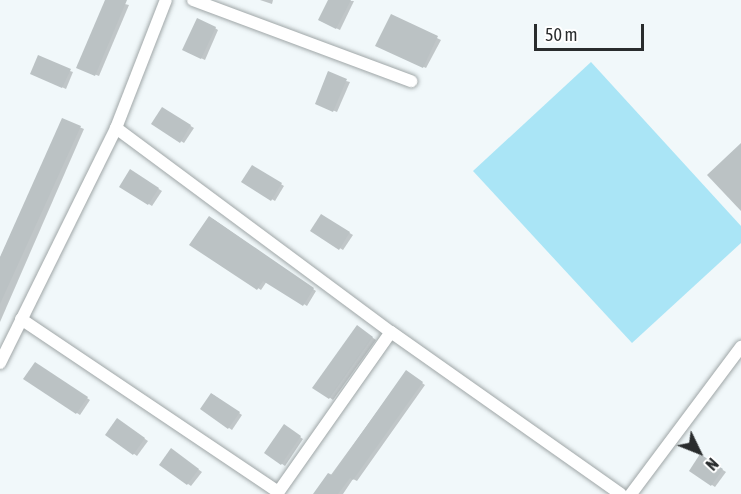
<!DOCTYPE html>
<style>
body{margin:0}
#map{position:relative;width:741px;height:494px;overflow:hidden;background:#f1f8fa;font-family:"Asap Condensed",sans-serif}
div>[style]{position:absolute}
.green>*{inset:0;background:#aae5f6}
.shadow>*{inset:0;background:#0003}
.building>*{inset:0;background:#bbc2c4}
.roads{filter:drop-shadow(0 0 2px #9fa6a7) drop-shadow(0 0 2px #9fa6a7)}
.minor>*{height:12px;margin:-6px;padding:0 6px;transform-origin:6px;border-radius:6px;background:#fff}
span{translate:-50% -50%;white-space:nowrap;text-align:center;line-height:1.15;-webkit-text-stroke:4.5px #fff;paint-order:stroke}
.north{position:absolute;left:669px;top:422px;width:60px;height:60px;-webkit-text-stroke:4px #fff;paint-order:stroke;rotate:133deg;font-size:16px;font-weight:700;line-height:24px;text-align:center;color:#292c2d}
.north::after{content:'';display:block;margin:auto;width:21px;height:27px;background:#292c2d;clip-path:polygon(50% 0,100% 100%,50% 72%,0 100%)}
.scale{position:absolute;left:534px;top:24px;width:110px;height:27px;box-sizing:border-box;border:3px solid #292c2d;border-top:0;padding-left:8px;font-size:18px;line-height:21px;white-space:nowrap;color:#292c2d;-webkit-text-stroke:4px #fff;paint-order:stroke}
</style>
<div id="map">
<div class="green">
<div style="clip-path:polygon(591px 62px,741px 226px,741px 243px,632px 343px,473px 171px)"></div>
</div>
<div class="shadow">
<div style="clip-path:polygon(107px 0,129px 5px,99px 76px,81px 69px)"></div>
<div style="clip-path:polygon(260px 0,273px 0,272px 4px)"></div>
<div style="clip-path:polygon(329px 0,354px 1px,340px 30px,319px 20px)"></div>
<div style="clip-path:polygon(392px 16px,441px 40px,426px 68px,377px 45px)"></div>
<div style="clip-path:polygon(215px 28px,218px 30px,205px 60px,188px 52px)"></div>
<div style="clip-path:polygon(70px 71px,73px 72px,66px 89px,36px 75px)"></div>
<div style="clip-path:polygon(346px 81px,350px 82px,337px 112px,320px 105px)"></div>
<div style="clip-path:polygon(162px 109px,194px 128px,184px 143px,153px 124px)"></div>
<div style="clip-path:polygon(63px 120px,84px 129px,0 322px,0 258px)"></div>
<div style="clip-path:polygon(253px 167px,284px 186px,275px 201px,243px 182px)"></div>
<div style="clip-path:polygon(130px 171px,162px 191px,152px 206px,121px 186px)"></div>
<div style="clip-path:polygon(321px 216px,353px 235px,343px 250px,312px 231px)"></div>
<div style="clip-path:polygon(213px 219px,316px 291px,307px 306px,267px 281px,261px 290px,192px 245px)"></div>
<div style="clip-path:polygon(357px 327px,376px 340px,333px 400px,315px 387px)"></div>
<div style="clip-path:polygon(35px 364px,90px 400px,80px 415px,25px 379px)"></div>
<div style="clip-path:polygon(406px 372px,425px 385px,357px 481px,353px 479px,343px 494px,317px 494px)"></div>
<div style="clip-path:polygon(212px 394px,242px 415px,232px 430px,202px 409px)"></div>
<div style="clip-path:polygon(120px 422px,148px 441px,137px 456px,107px 434px)"></div>
<div style="clip-path:polygon(284px 426px,303px 439px,285px 466px,266px 453px)"></div>
<div style="clip-path:polygon(174px 452px,202px 472px,191px 486px,161px 465px)"></div>
<div style="clip-path:polygon(701px 456px,726px 472px,715px 487px,691px 471px)"></div>
</div>
<div class="building">
<div style="clip-path:polygon(105px 0,127px 0,95px 76px,76px 68px)"></div>
<div style="clip-path:polygon(328px 0,351px 0,336px 29px,318px 20px)"></div>
<div style="clip-path:polygon(391px 14px,438px 36px,423px 68px,375px 46px)"></div>
<div style="clip-path:polygon(197px 18px,216px 27px,201px 59px,182px 50px)"></div>
<div style="clip-path:polygon(38px 55px,71px 69px,62px 88px,30px 74px)"></div>
<div style="clip-path:polygon(328px 71px,347px 79px,333px 112px,315px 104px)"></div>
<div style="clip-path:polygon(162px 107px,191px 125px,180px 143px,151px 124px)"></div>
<div style="clip-path:polygon(62px 118px,81px 126px,0 304px,0 257px)"></div>
<div style="clip-path:polygon(741px 143px,741px 211px,707px 175px)"></div>
<div style="clip-path:polygon(252px 165px,282px 183px,271px 201px,241px 182px)"></div>
<div style="clip-path:polygon(130px 169px,159px 188px,148px 205px,119px 187px)"></div>
<div style="clip-path:polygon(321px 214px,350px 232px,339px 250px,310px 231px)"></div>
<div style="clip-path:polygon(209px 216px,314px 288px,303px 306px,263px 281px,257px 290px,189px 245px)"></div>
<div style="clip-path:polygon(357px 325px,373px 337px,329px 399px,312px 388px)"></div>
<div style="clip-path:polygon(35px 362px,88px 397px,76px 414px,23px 379px)"></div>
<div style="clip-path:polygon(406px 370px,423px 382px,353px 480px,350px 478px,338px 494px,313px 494px,328px 473px,332px 475px)"></div>
<div style="clip-path:polygon(211px 393px,240px 412px,228px 429px,200px 409px)"></div>
<div style="clip-path:polygon(117px 418px,145px 438px,133px 455px,105px 435px)"></div>
<div style="clip-path:polygon(284px 424px,301px 436px,281px 465px,264px 453px)"></div>
<div style="clip-path:polygon(171px 448px,199px 469px,187px 485px,159px 465px)"></div>
<div style="clip-path:polygon(700px 454px,723px 469px,711px 486px,689px 471px)"></div>
</div>
<div class="roads">
<div class="minor">
<div style="left:193px;top:0;width:233px;rotate:20.4deg"></div>
<div style="left:116px;top:128px;width:342px;rotate:36.6deg"></div>
<div style="left:391px;top:332px;width:281px;rotate:35.2deg"></div>
<div style="left:21px;top:319px;width:310px;rotate:33.9deg"></div>
<div style="left:0;top:363px;width:262px;rotate:-63.7deg"></div>
<div style="left:116px;top:128px;width:137px;rotate:-68.7deg"></div>
<div style="left:277px;top:494px;width:198px;rotate:-54.9deg"></div>
<div style="left:631px;top:494px;width:184px;rotate:-53.2deg"></div>
</div>
</div>
<div class="north">N</div>
<div class="scale">50 m</div>
</div>
